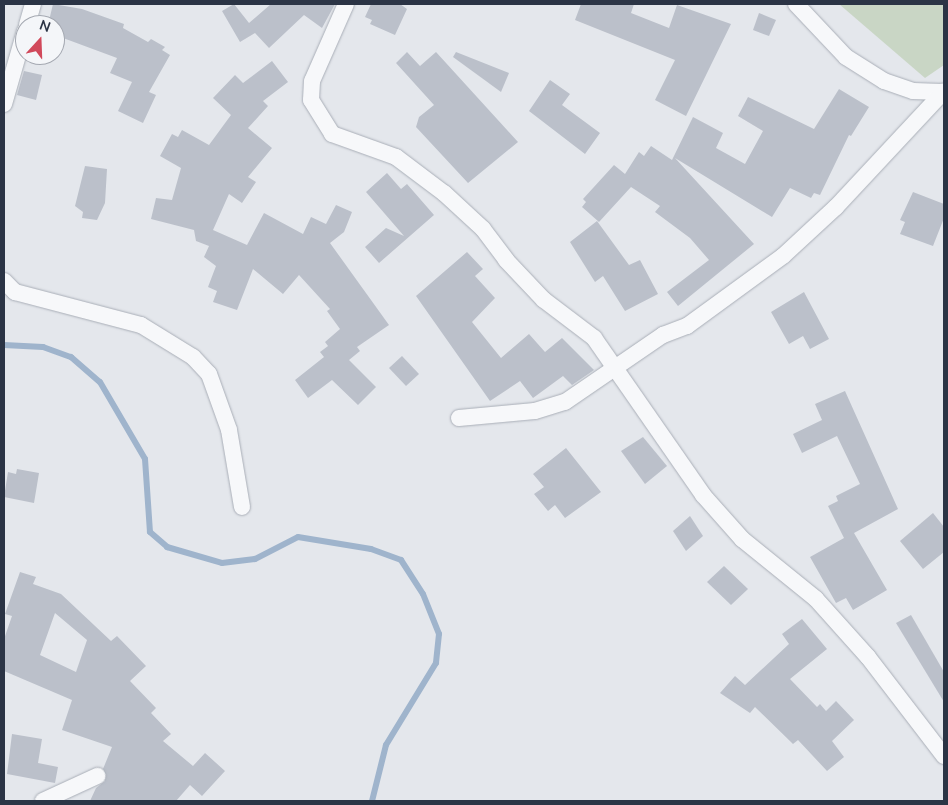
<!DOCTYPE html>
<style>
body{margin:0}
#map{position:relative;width:948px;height:805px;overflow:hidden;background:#e4e7ec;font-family:"Nunito Sans",sans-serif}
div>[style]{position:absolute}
.green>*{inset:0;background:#c9d6c5}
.stream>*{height:6px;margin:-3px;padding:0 3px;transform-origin:3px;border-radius:3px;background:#9fb4cc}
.building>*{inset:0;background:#bbc0ca}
.roads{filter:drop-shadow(0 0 1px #a9aeb7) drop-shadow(0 0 1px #a9aeb7)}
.street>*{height:16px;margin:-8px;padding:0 8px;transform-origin:8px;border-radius:8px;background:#f7f8fa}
span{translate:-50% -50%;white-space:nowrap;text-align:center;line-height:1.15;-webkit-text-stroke:4.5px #f4f6f9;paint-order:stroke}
.frame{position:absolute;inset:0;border:5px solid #2b3445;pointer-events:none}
.north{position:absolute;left:15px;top:15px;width:50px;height:50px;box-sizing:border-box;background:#f4f6f9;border:1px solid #a4a8b1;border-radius:50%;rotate:20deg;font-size:14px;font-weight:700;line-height:20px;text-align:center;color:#2b3445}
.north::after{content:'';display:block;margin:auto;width:18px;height:22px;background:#d1495b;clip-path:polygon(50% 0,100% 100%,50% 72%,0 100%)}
</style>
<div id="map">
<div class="green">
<div style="clip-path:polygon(839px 4px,944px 4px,944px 65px,925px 78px)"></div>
</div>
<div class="stream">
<div style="left:4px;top:345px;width:39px;rotate:3deg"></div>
<div style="left:43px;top:347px;width:30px;rotate:20deg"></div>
<div style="left:71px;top:357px;width:38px;rotate:41deg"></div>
<div style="left:100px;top:382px;width:89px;rotate:59.7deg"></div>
<div style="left:145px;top:459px;width:73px;rotate:86.1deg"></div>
<div style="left:150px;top:532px;width:23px;rotate:41deg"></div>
<div style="left:167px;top:547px;width:57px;rotate:16.2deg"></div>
<div style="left:222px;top:563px;width:33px;rotate:-7deg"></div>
<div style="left:255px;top:559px;width:48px;rotate:-27.1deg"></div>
<div style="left:298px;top:537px;width:74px;rotate:9.3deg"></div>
<div style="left:371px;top:549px;width:32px;rotate:20deg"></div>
<div style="left:401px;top:560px;width:40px;rotate:57.1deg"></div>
<div style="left:423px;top:594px;width:43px;rotate:68.2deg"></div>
<div style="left:439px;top:634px;width:29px;rotate:96deg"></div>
<div style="left:436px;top:663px;width:96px;rotate:121.4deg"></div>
<div style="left:386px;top:745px;width:58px;rotate:104deg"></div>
</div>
<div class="building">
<div style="clip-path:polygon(53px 4px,82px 9px,124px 24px,123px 28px,148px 42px,151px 39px,165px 47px,162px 50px,170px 55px,149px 92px,156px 95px,143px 123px,118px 111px,132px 82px,110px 73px,117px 58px,55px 35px,55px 25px,48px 25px)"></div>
<div style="clip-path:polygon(234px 4px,249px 23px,271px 4px,335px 4px,322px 28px,304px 15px,269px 48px,255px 33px,240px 42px,222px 11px)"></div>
<div style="clip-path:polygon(371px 4px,400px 4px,407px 9px,395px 35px,370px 24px,372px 20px,365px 17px)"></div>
<div style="clip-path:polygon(581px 4px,634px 4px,631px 13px,669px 28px,677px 5px,731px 24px,686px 116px,655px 100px,675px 60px,575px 20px)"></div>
<div style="clip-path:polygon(759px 13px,776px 20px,769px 36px,753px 30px)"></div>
<div style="clip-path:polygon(407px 52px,420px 66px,436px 52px,518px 142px,468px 183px,416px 127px,419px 117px,434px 105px,396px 63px)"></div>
<div style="clip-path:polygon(456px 52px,509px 73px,501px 92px,453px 57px)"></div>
<div style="clip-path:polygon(272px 61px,288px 82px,263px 101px,268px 106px,248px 128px,272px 148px,248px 177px,256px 182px,242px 203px,229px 194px,213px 230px,247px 245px,264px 213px,303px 234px,311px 217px,326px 224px,336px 205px,352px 212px,344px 232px,330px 243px,389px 325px,357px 347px,360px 351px,349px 360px,376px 387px,358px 405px,332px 380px,308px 398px,295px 380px,324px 357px,320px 352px,328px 346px,325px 342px,340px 329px,327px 311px,330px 309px,299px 275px,283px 294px,253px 269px,237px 310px,213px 302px,217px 291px,208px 287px,216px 266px,204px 257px,209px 246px,196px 241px,194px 230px,151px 219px,156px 198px,172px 200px,181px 168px,160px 156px,172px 134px,178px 137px,182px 130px,209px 145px,231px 115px,213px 98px,235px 75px,243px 83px)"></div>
<div style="clip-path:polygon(24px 71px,42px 75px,36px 100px,17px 95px)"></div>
<div style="clip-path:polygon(550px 80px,570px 94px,562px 105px,600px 133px,585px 154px,529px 111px)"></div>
<div style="clip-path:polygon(839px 89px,869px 107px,851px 136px,849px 135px,820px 195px,814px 193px,811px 198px,790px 188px,772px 217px,675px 158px,754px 244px,678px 306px,667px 292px,709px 260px,690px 238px,655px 212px,660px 206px,631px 187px,599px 222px,582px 207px,586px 202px,583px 199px,614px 165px,625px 174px,639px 152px,644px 156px,651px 146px,672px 160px,693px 117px,723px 133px,716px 148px,745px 164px,763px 131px,738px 116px,748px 97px,814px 129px)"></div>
<div style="clip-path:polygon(85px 166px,107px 169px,105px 203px,97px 220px,82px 218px,83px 212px,75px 206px)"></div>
<div style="clip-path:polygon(387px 173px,401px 189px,407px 184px,434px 215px,379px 263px,365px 247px,386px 228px,404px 236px,366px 192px)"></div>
<div style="clip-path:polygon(913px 192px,944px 204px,944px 218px,933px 246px,900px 234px,905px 222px,900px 220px)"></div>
<div style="clip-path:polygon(597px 221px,629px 265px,640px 260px,658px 294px,625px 311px,603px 276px,595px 282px,570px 242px)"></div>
<div style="clip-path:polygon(467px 252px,483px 269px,475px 276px,495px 298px,472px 322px,501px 358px,529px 334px,545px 352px,562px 338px,594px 370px,572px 385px,563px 376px,533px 398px,520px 381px,490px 401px,416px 296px)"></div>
<div style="clip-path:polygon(804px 292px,829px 339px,810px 349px,803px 336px,789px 344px,771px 312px)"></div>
<div style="clip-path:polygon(402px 356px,419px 374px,406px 386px,389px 368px)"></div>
<div style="clip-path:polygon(845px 391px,898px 509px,854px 533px,887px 590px,853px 610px,846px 598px,836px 603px,810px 557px,844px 538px,828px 506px,838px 501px,836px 496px,860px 484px,837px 436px,802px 453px,793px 434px,822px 420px,815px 404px)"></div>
<div style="clip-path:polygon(643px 437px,667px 466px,645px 484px,621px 451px)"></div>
<div style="clip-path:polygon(566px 448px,601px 492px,565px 518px,555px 505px,548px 511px,534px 494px,544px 487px,533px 474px)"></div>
<div style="clip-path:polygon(17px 469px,39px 473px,34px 503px,4px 497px,8px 472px,16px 474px)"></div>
<div style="clip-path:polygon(933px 513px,944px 527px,944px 552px,923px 569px,900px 541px)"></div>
<div style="clip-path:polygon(690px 516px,703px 536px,686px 551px,673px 531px)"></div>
<div style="clip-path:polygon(724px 566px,748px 589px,731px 605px,707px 582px)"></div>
<div style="clip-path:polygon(evenodd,20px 572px,36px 577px,33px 584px,61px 594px,111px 641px,117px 636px,146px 666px,130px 681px,156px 708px,151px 713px,171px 734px,163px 741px,193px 766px,205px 753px,225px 771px,202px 796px,190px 785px,176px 801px,90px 801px,96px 788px,105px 781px,103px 769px,112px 747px,62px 730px,72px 700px,4px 671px,4px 639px,12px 616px,5px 614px,20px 572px,55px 613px,87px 640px,76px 672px,40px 655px,55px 613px)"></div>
<div style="clip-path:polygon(911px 615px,944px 672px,944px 702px,896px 623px)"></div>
<div style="clip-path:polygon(802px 619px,827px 649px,790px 679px,817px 707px,820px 704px,826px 711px,836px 701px,854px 720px,832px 741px,844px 757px,827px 771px,798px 740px,793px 744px,755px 707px,750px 713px,720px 693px,735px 676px,745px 685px,789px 644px,782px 634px)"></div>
<div style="clip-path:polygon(12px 734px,42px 739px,38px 763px,58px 767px,55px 783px,7px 774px)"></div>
</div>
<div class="roads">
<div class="street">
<div style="left:346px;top:4px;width:84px;rotate:113.8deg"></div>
<div style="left:312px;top:81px;width:19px;rotate:93deg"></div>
<div style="left:311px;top:100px;width:40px;rotate:58deg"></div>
<div style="left:332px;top:134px;width:68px;rotate:19.8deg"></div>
<div style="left:396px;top:157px;width:60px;rotate:36.9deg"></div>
<div style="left:444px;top:193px;width:53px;rotate:42.7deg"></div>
<div style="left:483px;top:229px;width:39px;rotate:53deg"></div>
<div style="left:506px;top:260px;width:55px;rotate:46.5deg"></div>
<div style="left:544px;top:300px;width:63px;rotate:37.2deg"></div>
<div style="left:594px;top:338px;width:191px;rotate:55.2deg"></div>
<div style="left:703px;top:495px;width:59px;rotate:48.4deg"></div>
<div style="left:742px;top:539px;width:95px;rotate:39deg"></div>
<div style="left:816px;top:599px;width:78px;rotate:48.1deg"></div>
<div style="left:868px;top:657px;width:125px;rotate:52.5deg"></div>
<div style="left:796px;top:4px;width:73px;rotate:46.7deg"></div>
<div style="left:846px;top:57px;width:45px;rotate:32.3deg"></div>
<div style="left:884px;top:81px;width:31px;rotate:19deg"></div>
<div style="left:913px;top:91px;width:29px;rotate:2deg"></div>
<div style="left:27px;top:25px;width:22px;rotate:-74deg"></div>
<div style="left:4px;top:104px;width:76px;rotate:-74deg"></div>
<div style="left:4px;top:281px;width:16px;rotate:45deg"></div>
<div style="left:15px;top:292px;width:130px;rotate:14.7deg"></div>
<div style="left:141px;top:325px;width:61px;rotate:31.6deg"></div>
<div style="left:193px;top:357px;width:23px;rotate:47deg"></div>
<div style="left:209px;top:374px;width:59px;rotate:70.3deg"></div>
<div style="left:229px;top:430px;width:78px;rotate:80.4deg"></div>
<div style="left:459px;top:418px;width:76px;rotate:-5.3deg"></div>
<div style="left:535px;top:411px;width:31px;rotate:-17deg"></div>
<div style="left:565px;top:402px;width:119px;rotate:-34.4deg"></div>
<div style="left:663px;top:335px;width:26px;rotate:-21deg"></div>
<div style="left:687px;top:326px;width:119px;rotate:-36.1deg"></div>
<div style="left:783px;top:256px;width:72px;rotate:-42.8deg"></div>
<div style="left:836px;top:207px;width:158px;rotate:-47deg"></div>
<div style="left:43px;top:801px;width:60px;rotate:-24.8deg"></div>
</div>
</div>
<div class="frame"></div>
<div class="north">N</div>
</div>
